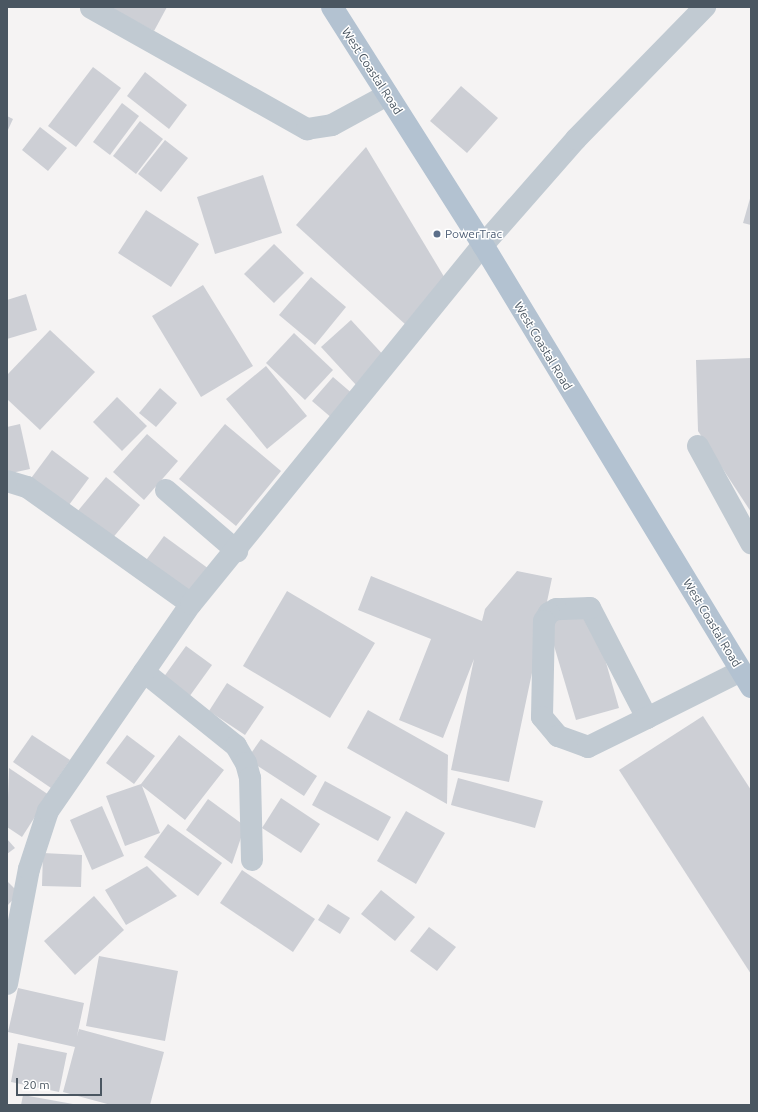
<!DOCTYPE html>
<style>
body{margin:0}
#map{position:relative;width:758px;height:1112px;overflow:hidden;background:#f5f3f3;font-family:Ubuntu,sans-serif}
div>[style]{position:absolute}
.building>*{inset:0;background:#cdcfd5}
.minor>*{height:22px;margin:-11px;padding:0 11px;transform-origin:11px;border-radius:11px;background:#c1cad2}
.major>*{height:22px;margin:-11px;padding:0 11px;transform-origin:11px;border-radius:11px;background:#b3c2d1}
.dots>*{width:11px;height:11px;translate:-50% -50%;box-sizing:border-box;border:2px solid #fff;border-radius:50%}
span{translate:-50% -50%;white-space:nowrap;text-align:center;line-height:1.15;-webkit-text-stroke:3px #fff;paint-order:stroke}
.street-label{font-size:12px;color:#4a5661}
.service-label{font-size:12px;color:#4e5e75}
.left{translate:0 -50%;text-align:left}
.frame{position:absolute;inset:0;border:8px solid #4a5661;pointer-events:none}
.scale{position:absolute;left:16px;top:1078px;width:86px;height:18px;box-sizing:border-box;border:2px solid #4a5661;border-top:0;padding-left:5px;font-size:12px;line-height:14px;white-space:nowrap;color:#4a5661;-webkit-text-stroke:3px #fff;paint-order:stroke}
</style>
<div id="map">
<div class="building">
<div style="clip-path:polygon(109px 7px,167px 7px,154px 31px)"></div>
<div style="clip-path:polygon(93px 67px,121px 88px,76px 147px,48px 126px)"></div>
<div style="clip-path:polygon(145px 72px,187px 105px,169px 129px,127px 96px)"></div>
<div style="clip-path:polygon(461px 86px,498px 118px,467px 153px,430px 121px)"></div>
<div style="clip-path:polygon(122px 103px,139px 116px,110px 155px,93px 142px)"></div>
<div style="clip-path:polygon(7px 116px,13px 119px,7px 132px)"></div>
<div style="clip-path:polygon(140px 121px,163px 139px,136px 174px,113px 156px)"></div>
<div style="clip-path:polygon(40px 127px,67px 148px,48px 171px,22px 150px)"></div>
<div style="clip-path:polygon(165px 140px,188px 158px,161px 192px,138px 174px)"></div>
<div style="clip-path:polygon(366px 147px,446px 280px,406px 325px,296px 225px)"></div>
<div style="clip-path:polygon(263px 175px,282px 233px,215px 254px,197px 197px)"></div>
<div style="clip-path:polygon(751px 195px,751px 225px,743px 223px)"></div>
<div style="clip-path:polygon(146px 210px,199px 244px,171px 287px,118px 253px)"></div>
<div style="clip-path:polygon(274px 244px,304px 273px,274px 303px,244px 274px)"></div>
<div style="clip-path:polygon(311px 277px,346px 307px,315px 345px,279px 315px)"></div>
<div style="clip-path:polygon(203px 285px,253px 366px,201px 397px,152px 316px)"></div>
<div style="clip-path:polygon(26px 294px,37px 330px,7px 339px,7px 300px)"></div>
<div style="clip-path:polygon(351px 320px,387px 359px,357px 386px,321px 347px)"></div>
<div style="clip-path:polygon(50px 330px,95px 372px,40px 430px,7px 399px,7px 375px)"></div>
<div style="clip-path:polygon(294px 333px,333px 370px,305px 400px,266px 363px)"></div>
<div style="clip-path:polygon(751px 358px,751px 512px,698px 431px,696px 360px)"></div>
<div style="clip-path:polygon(266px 366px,307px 416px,267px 449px,226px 399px)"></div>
<div style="clip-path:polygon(333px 377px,354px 395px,333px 419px,312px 401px)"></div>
<div style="clip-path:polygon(160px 388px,177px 403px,156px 427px,139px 413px)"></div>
<div style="clip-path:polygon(117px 397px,147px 426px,122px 451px,93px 422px)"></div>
<div style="clip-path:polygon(20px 424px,30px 469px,7px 474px,7px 427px)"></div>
<div style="clip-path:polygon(225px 424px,281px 471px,236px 526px,179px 479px)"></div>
<div style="clip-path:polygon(147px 434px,178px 461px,144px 500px,113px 472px)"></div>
<div style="clip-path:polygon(52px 450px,89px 478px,66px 509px,29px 481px)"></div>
<div style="clip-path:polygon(106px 477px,140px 505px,111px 540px,77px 512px)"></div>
<div style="clip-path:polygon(164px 536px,209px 569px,180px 608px,135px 575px)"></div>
<div style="clip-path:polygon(517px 571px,552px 578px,509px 782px,451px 770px,474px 659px,443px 738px,399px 720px,431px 639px,358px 610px,371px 576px,482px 621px,485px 609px)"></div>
<div style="clip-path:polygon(287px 591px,375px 643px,330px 718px,243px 666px)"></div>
<div style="clip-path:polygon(591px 610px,619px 708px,576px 720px,547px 622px)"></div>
<div style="clip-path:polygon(186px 646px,212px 665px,189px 697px,163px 678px)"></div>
<div style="clip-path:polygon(227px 683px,264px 707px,245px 735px,209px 711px)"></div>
<div style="clip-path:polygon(368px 710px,448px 755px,447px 804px,347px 748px)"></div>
<div style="clip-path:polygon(703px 716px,751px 790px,751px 974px,619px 770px)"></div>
<div style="clip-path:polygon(32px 735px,70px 760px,51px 788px,13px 762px)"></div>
<div style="clip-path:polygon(127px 735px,155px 756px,134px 784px,106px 763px)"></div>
<div style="clip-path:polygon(179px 735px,224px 770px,185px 820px,142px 786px,160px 833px,125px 846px,106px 796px,141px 784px)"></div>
<div style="clip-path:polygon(261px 739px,317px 776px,304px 796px,247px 759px)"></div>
<div style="clip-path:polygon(9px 768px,49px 795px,22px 837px,7px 827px)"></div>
<div style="clip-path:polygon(458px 778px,543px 801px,535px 828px,451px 805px)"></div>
<div style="clip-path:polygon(325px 781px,391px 817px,378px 841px,312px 805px)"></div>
<div style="clip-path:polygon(281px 798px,320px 824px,301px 853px,262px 828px)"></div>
<div style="clip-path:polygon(208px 799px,245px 826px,232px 864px,186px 830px)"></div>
<div style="clip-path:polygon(102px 806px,124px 856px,92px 870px,70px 820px)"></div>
<div style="clip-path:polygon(406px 811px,445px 833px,416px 884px,377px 861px)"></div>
<div style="clip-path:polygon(168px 824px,222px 863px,198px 896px,144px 857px)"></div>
<div style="clip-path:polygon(7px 839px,15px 848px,7px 854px)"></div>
<div style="clip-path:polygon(43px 853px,82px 855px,81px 887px,42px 886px)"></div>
<div style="clip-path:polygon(147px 866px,177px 896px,126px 925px,105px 890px)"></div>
<div style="clip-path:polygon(242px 870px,315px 919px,293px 952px,220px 903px)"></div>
<div style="clip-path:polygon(7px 881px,19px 893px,7px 906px)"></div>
<div style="clip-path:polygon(381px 890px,415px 917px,395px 941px,361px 914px)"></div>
<div style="clip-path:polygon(94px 896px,124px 930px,75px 975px,44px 941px)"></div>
<div style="clip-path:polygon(328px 904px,350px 918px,340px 934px,318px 920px)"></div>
<div style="clip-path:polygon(429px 927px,456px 947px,437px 971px,410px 951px)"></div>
<div style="clip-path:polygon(99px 956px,178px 971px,165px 1041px,86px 1026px)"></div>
<div style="clip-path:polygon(18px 988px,84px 1003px,77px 1036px,79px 1029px,164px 1052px,150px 1105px,111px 1105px,63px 1092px,75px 1047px,8px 1032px)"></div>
<div style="clip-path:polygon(18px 1043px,67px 1053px,59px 1092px,11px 1082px)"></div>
<div style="clip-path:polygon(23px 1095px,73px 1104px,73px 1105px,21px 1105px)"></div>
</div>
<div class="minor">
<div style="left:91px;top:8px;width:248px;rotate:29.3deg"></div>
<div style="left:307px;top:129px;width:25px;rotate:-9deg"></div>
<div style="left:332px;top:125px;width:63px;rotate:-28.6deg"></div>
<div style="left:698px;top:446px;width:111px;rotate:61.3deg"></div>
<div style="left:7px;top:481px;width:21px;rotate:17deg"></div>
<div style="left:27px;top:487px;width:201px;rotate:35.5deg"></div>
<div style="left:166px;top:490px;width:94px;rotate:40.7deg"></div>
<div style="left:144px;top:672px;width:118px;rotate:38.8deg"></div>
<div style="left:236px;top:746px;width:20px;rotate:60deg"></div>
<div style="left:246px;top:763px;width:16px;rotate:75deg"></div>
<div style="left:250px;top:778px;width:82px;rotate:88.6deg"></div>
<div style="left:647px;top:718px;width:124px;rotate:-117.4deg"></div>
<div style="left:590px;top:608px;width:34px;rotate:178deg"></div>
<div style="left:556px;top:609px;width:8px;rotate:150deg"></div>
<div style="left:549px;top:613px;width:9px;rotate:122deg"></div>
<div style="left:544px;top:621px;width:96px;rotate:91.2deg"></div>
<div style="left:542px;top:717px;width:25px;rotate:50deg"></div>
<div style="left:558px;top:736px;width:32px;rotate:20deg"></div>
<div style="left:588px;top:747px;width:66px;rotate:-26.2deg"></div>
<div style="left:647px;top:718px;width:105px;rotate:-26.6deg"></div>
<div style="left:7px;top:984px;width:117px;rotate:-79.2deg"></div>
<div style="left:29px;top:869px;width:61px;rotate:-71.9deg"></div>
<div style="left:48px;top:811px;width:252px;rotate:-55.4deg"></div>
<div style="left:191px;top:604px;width:463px;rotate:-50.9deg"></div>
<div style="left:483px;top:245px;width:141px;rotate:-48.7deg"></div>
<div style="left:576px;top:139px;width:185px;rotate:-45.7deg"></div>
</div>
<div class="major">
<div style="left:332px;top:7px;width:282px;rotate:57.6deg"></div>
<div style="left:483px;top:245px;width:517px;rotate:58.77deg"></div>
</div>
<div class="dots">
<div style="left:437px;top:234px;background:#5c6f8a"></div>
</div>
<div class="street-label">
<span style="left:372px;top:71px;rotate:57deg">West Coastal Road</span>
<span style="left:543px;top:346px;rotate:59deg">West Coastal Road</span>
<span style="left:712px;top:623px;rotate:59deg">West Coastal Road</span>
</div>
<div class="service-label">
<span class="left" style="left:445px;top:234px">PowerTrac</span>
</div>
<div class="frame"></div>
<div class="scale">20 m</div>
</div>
